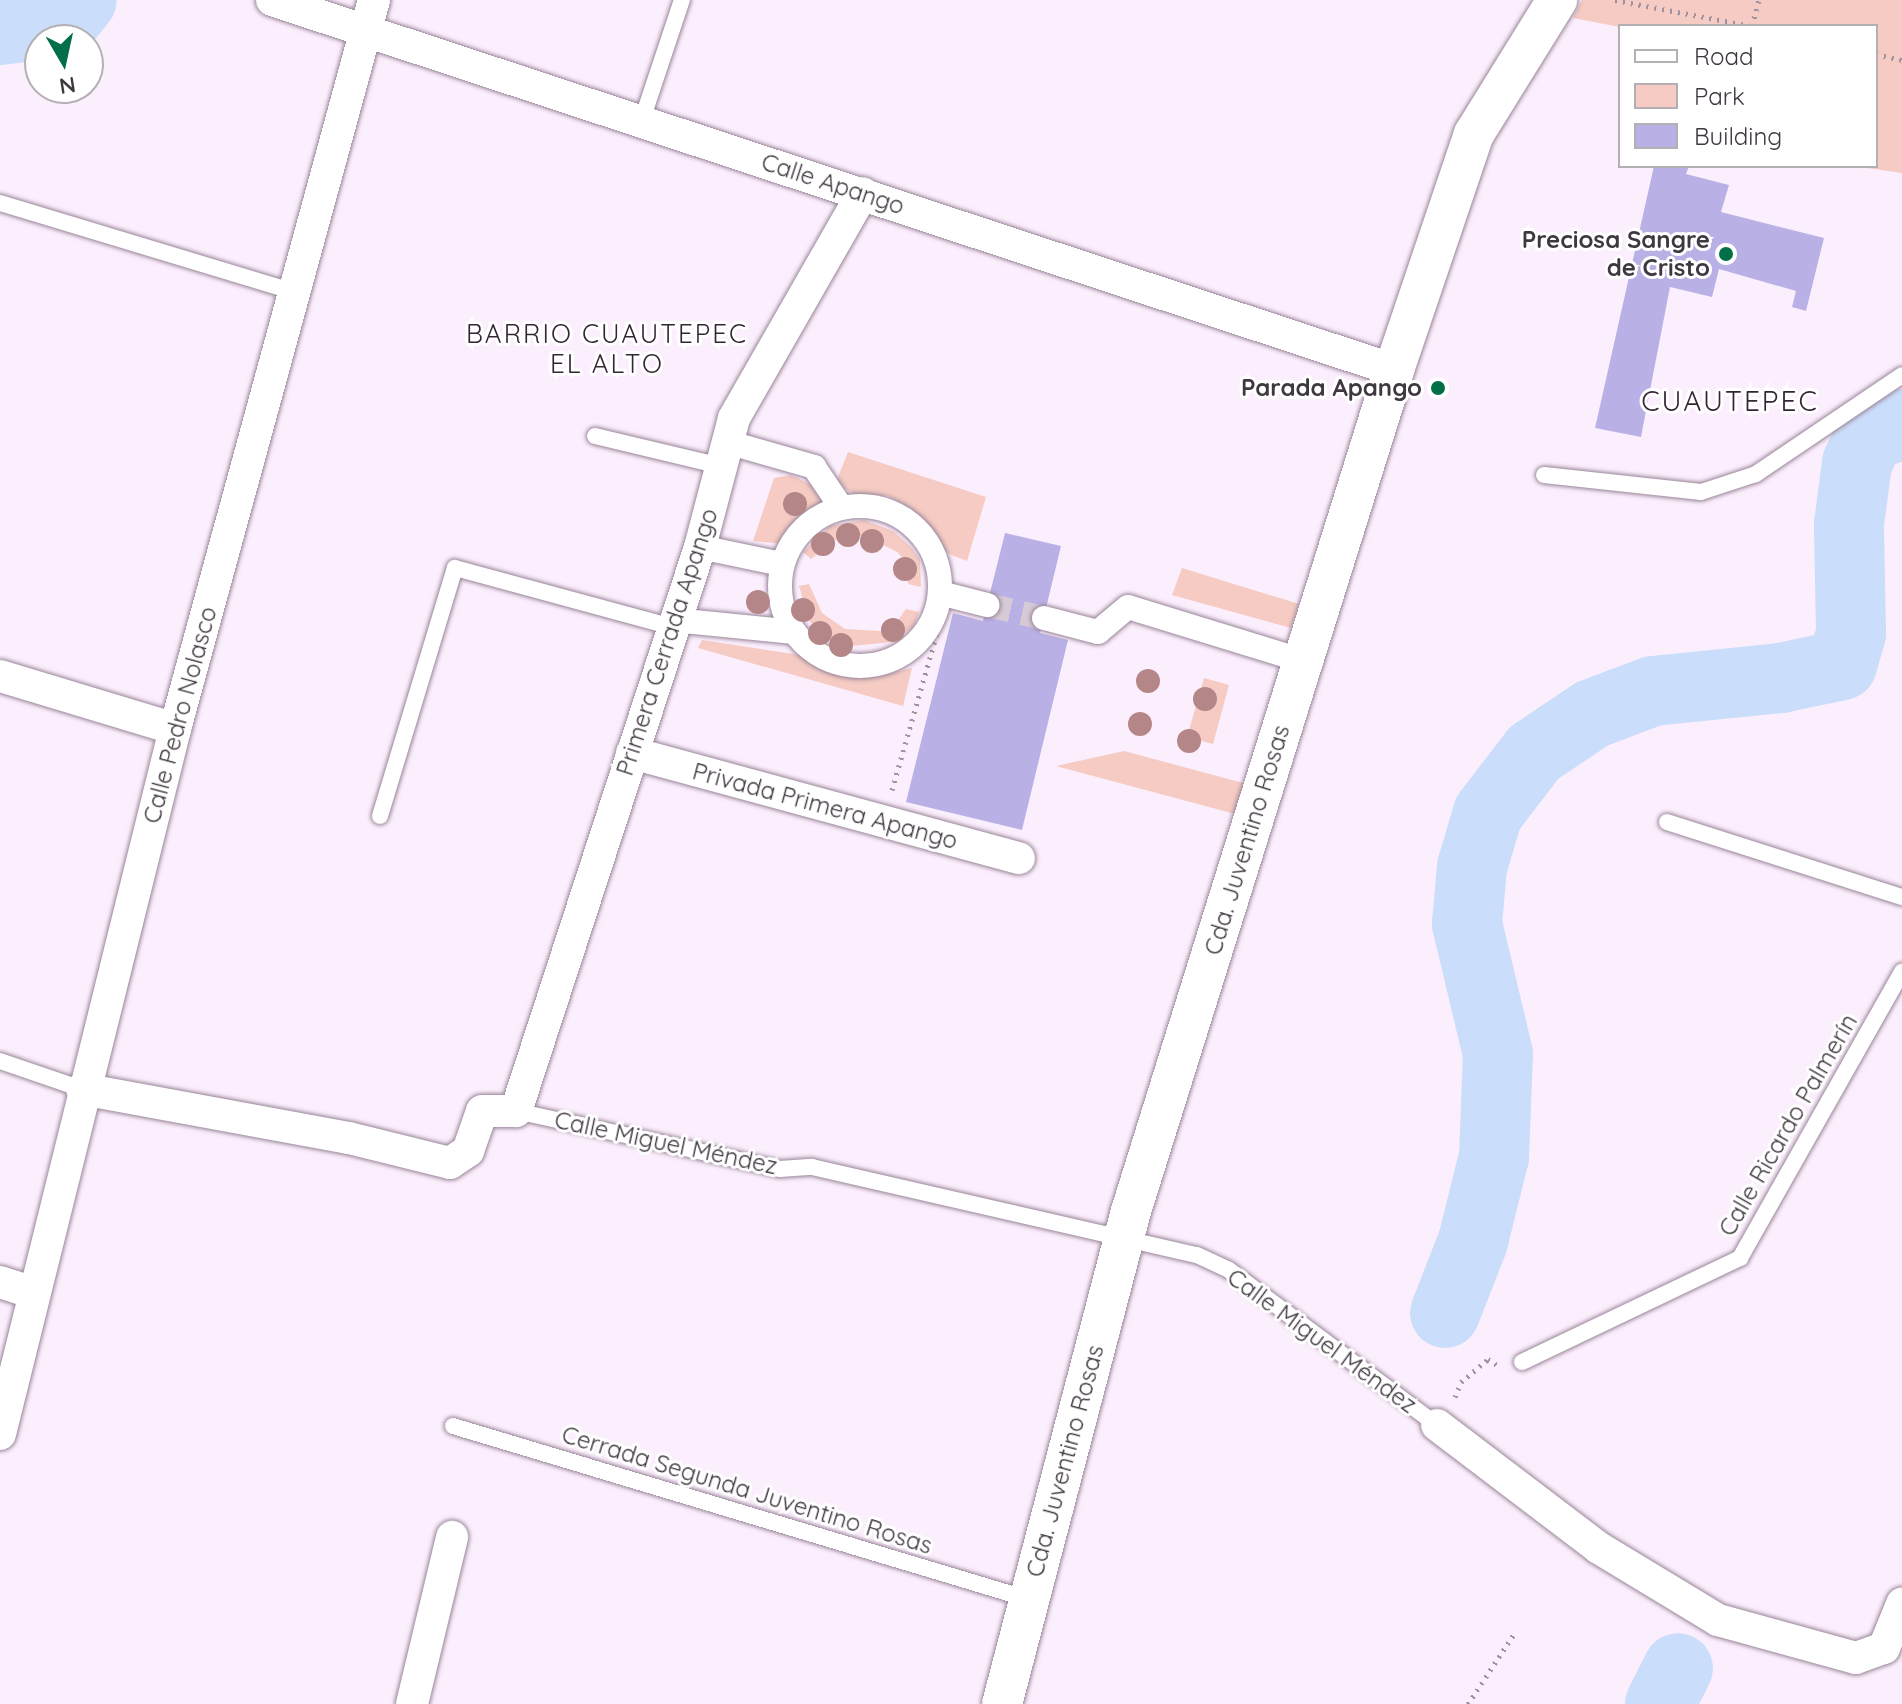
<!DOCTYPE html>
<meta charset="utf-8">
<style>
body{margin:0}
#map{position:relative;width:1902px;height:1704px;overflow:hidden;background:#fceffd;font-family:Quicksand,sans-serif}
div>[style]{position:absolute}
.green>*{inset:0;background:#f5cbc3}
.river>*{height:70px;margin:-35px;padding:0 35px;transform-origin:35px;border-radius:35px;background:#caddfa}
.building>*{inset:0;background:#b9b1e6}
.pedestrian-tunnel>*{height:24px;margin-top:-12px;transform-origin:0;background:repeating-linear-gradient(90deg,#d6cad7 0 24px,transparent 0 36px)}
.path>*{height:5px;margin-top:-2.5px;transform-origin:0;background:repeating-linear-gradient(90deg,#9e939f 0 2px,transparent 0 8px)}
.roads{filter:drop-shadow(0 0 2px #988599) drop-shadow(0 0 2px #988599)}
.service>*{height:16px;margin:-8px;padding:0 8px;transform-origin:8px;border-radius:8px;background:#fff}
.pedestrian>*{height:24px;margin:-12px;padding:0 12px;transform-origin:12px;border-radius:12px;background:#fff}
.pedestrian>.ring{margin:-12px;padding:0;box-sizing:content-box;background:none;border:24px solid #fff;border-radius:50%}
.minor>*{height:32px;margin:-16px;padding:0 16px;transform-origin:16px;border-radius:16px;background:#fff}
.tertiary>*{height:40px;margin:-20px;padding:0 20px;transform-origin:20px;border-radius:20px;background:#fff}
.trees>*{width:24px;height:24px;margin:-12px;border-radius:50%;background:#b48687}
.dots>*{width:22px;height:22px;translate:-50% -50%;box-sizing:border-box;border:4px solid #fff;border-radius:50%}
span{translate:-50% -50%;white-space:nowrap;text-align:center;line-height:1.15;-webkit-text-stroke:6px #fff;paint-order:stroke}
.street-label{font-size:24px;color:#403841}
.poi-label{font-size:24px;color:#403841;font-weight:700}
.right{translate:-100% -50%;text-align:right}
.neighbourhood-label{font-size:26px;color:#342435;letter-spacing:2px}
.quarter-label{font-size:28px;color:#342435;letter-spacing:2px}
.legend{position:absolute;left:1618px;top:24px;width:260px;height:144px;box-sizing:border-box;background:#fff;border:2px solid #b3afb3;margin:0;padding:10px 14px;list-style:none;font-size:24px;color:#403841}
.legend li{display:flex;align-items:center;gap:16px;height:40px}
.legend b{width:40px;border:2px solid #b3afb3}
.north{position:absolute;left:24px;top:24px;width:80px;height:80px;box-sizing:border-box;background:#fff;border:2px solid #b3afb3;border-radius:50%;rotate:171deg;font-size:22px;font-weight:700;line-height:32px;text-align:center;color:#403841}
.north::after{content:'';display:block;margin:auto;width:28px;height:36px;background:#026f48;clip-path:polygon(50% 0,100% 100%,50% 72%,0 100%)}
</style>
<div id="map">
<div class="green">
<div style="clip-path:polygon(1582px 0,1902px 0,1902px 173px,1860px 167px,1876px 166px,1876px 26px,1620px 27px,1573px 18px)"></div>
<div style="clip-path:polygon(848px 452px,986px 497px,967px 561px,949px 554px,912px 509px,888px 496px,853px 494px,836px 482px)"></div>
<div style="clip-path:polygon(791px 475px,818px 488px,822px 506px,784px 544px,753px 541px,774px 478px)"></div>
<div style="clip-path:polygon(864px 520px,893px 531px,912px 548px,920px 560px,921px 587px,908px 584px,906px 561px,897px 552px,865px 536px,837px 539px,811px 559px,803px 552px,830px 526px)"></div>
<div style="clip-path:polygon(1182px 568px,1299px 604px,1291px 628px,1172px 595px)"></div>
<div style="clip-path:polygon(809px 584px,822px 613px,845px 629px,881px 631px,893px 627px,906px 609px,919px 612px,914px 626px,892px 642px,852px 646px,824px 635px,809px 621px,799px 586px)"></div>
<div style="clip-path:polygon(702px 640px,800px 655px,832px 672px,883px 675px,912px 668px,903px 706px,698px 648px)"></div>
<div style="clip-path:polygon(1204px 678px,1229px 685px,1213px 744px,1187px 737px)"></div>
<div style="clip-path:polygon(1124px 751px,1247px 784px,1235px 814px,1056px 766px)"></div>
</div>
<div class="river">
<div style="left:0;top:30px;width:64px;rotate:-7.1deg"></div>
<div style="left:64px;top:22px;width:28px;rotate:-51deg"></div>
<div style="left:1445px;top:1313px;width:77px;rotate:-68.7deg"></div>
<div style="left:1473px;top:1241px;width:87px;rotate:-76deg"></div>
<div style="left:1494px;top:1157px;width:103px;rotate:-87.8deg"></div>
<div style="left:1498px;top:1054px;width:134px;rotate:-103.4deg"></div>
<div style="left:1467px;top:924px;width:57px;rotate:-85deg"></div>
<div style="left:1472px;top:867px;width:56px;rotate:-73.5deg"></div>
<div style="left:1488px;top:813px;width:76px;rotate:-52.5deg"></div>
<div style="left:1534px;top:753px;width:70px;rotate:-33.9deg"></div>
<div style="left:1592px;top:714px;width:65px;rotate:-20.7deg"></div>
<div style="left:1653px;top:691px;width:128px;rotate:-5.8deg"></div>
<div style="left:1780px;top:678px;width:63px;rotate:-11.8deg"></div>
<div style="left:1842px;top:665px;width:33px;rotate:-74deg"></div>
<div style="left:1851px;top:633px;width:109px;rotate:-91.1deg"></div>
<div style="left:1849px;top:524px;width:62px;rotate:-82.5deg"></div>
<div style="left:1857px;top:463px;width:29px;rotate:-65deg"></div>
<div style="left:1869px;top:437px;width:35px;rotate:-22deg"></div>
<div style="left:1660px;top:1704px;width:40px;rotate:-63.4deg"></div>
</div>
<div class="building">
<div style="clip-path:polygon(1654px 166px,1689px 166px,1686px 174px,1729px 185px,1721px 212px,1824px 238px,1806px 311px,1792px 307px,1796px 291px,1719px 269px,1712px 297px,1670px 287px,1641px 437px,1595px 428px)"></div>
<div style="clip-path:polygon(1005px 533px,1061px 546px,1040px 633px,1068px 640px,1022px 830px,906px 802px,953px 613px,983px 621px)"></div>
</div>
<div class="pedestrian-tunnel">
<div style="left:987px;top:605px;width:58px;rotate:12.8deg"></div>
</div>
<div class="path">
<div style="left:1615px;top:0;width:138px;rotate:10.8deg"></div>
<div style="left:1752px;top:26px;width:27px;rotate:-75deg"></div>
<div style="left:1876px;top:54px;width:27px;rotate:13deg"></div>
<div style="left:892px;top:790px;width:174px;rotate:-74deg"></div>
<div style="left:1455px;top:1397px;width:16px;rotate:-68deg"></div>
<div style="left:1461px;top:1382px;width:35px;rotate:-40deg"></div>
<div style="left:1488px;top:1359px;width:11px;rotate:34deg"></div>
<div style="left:1468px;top:1704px;width:84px;rotate:-56.7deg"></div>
</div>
<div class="roads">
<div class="service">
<div style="left:641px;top:123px;width:130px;rotate:-71.6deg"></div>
<div style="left:0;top:203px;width:308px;rotate:16.8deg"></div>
<div style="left:595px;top:436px;width:130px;rotate:13.4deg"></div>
<div style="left:1544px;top:475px;width:158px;rotate:6.2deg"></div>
<div style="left:1701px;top:492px;width:58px;rotate:-18.1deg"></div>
<div style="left:1756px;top:474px;width:176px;rotate:-34.1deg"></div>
<div style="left:380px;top:816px;width:259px;rotate:-73.2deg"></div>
<div style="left:455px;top:568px;width:225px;rotate:15.2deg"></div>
<div style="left:1667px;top:822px;width:247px;rotate:17.7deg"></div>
<div style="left:0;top:1061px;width:87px;rotate:18.9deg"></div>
<div style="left:516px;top:1111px;width:270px;rotate:12.4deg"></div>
<div style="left:780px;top:1169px;width:32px;rotate:-4deg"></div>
<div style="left:812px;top:1167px;width:395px;rotate:12.9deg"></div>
<div style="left:1197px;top:1255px;width:35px;rotate:25deg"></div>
<div style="left:1229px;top:1270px;width:259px;rotate:36.7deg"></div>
<div style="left:1522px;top:1362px;width:242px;rotate:-25.5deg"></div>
<div style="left:1740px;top:1258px;width:329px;rotate:-60.5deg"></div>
<div style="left:453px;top:1426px;width:600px;rotate:16.74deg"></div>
</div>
<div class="pedestrian">
<div style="left:727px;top:442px;width:91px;rotate:16deg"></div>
<div style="left:814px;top:467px;width:48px;rotate:56deg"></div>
<div class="ring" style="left:780px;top:506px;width:136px;height:136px"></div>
<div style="left:700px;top:547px;width:83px;rotate:11.9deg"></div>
<div style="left:940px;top:593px;width:49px;rotate:14.3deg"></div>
<div style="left:1044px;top:618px;width:56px;rotate:14.5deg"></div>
<div style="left:1098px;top:632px;width:39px;rotate:-40deg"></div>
<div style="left:1128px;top:607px;width:183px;rotate:17.1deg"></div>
<div style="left:674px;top:620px;width:121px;rotate:5.7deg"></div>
</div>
<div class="minor">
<div style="left:272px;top:0;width:1181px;rotate:18.25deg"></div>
<div style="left:0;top:676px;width:183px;rotate:16.8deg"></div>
<div style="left:632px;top:753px;width:401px;rotate:15.2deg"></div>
<div style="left:82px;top:1089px;width:271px;rotate:10.4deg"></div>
<div style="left:349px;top:1138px;width:104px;rotate:13.9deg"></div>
<div style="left:450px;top:1163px;width:22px;rotate:-34deg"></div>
<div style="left:468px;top:1151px;width:42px;rotate:-70.7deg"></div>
<div style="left:482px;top:1111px;width:34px"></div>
<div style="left:516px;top:1111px;width:593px;rotate:-71.93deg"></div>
<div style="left:700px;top:547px;width:133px;rotate:-75.2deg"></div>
<div style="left:734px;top:418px;width:259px;rotate:-60.2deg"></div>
<div style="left:0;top:1282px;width:35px;rotate:18deg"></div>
<div style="left:1437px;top:1425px;width:203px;rotate:37.2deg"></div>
<div style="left:1599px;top:1548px;width:139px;rotate:31.2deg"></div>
<div style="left:1718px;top:1620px;width:143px;rotate:15.4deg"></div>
<div style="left:1856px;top:1658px;width:30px;rotate:-20deg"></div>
<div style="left:1884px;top:1648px;width:48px;rotate:-67.8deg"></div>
<div style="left:0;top:1434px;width:726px;rotate:-76.06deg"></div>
<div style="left:175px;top:729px;width:756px;rotate:-74.73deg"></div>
<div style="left:412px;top:1704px;width:172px;rotate:-76.5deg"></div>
</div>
<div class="tertiary">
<div style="left:1002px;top:1704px;width:510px;rotate:-75.34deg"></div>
<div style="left:1131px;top:1211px;width:881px;rotate:-72.63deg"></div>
<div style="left:1394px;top:370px;width:249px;rotate:-71.3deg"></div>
<div style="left:1474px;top:134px;width:158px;rotate:-58.2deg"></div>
</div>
</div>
<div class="trees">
<div style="left:795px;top:504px"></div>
<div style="left:848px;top:535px"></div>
<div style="left:872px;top:541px"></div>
<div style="left:823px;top:544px"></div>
<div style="left:905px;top:569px"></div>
<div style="left:758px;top:602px"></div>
<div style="left:803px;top:610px"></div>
<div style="left:893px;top:630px"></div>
<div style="left:820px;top:633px"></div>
<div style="left:841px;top:645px"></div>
<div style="left:1148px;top:681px"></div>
<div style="left:1205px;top:699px"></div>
<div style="left:1140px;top:724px"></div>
<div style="left:1189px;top:741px"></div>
</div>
<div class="dots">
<div style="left:1726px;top:254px;background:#026f48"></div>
<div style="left:1438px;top:388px;background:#026f48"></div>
</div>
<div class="street-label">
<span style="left:833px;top:184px;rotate:18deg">Calle Apango</span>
<span style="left:667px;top:642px;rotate:-72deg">Primera Cerrada Apango</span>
<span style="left:180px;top:715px;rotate:-75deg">Calle Pedro Nolasco</span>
<span style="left:825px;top:806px;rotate:15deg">Privada Primera Apango</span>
<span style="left:1247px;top:840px;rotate:-73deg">Cda. Juventino Rosas</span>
<span style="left:1788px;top:1125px;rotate:-60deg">Calle Ricardo Palmerín</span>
<span style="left:666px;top:1143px;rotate:12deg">Calle Miguel Méndez</span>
<span style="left:1322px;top:1341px;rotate:36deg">Calle Miguel Méndez</span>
<span style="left:1065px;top:1461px;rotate:-75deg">Cda. Juventino Rosas</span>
<span style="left:747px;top:1490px;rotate:17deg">Cerrada Segunda Juventino Rosas</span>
</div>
<div class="poi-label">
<span class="right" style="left:1710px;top:254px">Preciosa Sangre<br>de Cristo</span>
<span class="right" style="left:1422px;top:388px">Parada Apango</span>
</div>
<div class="neighbourhood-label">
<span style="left:607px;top:349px">BARRIO CUAUTEPEC<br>EL ALTO</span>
</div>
<div class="quarter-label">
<span style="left:1730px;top:401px">CUAUTEPEC</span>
</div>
<ul class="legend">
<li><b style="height:10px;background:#fff"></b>Road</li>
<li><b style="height:22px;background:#f5cbc3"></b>Park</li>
<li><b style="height:22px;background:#b9b1e6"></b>Building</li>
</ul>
<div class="north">N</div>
</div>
